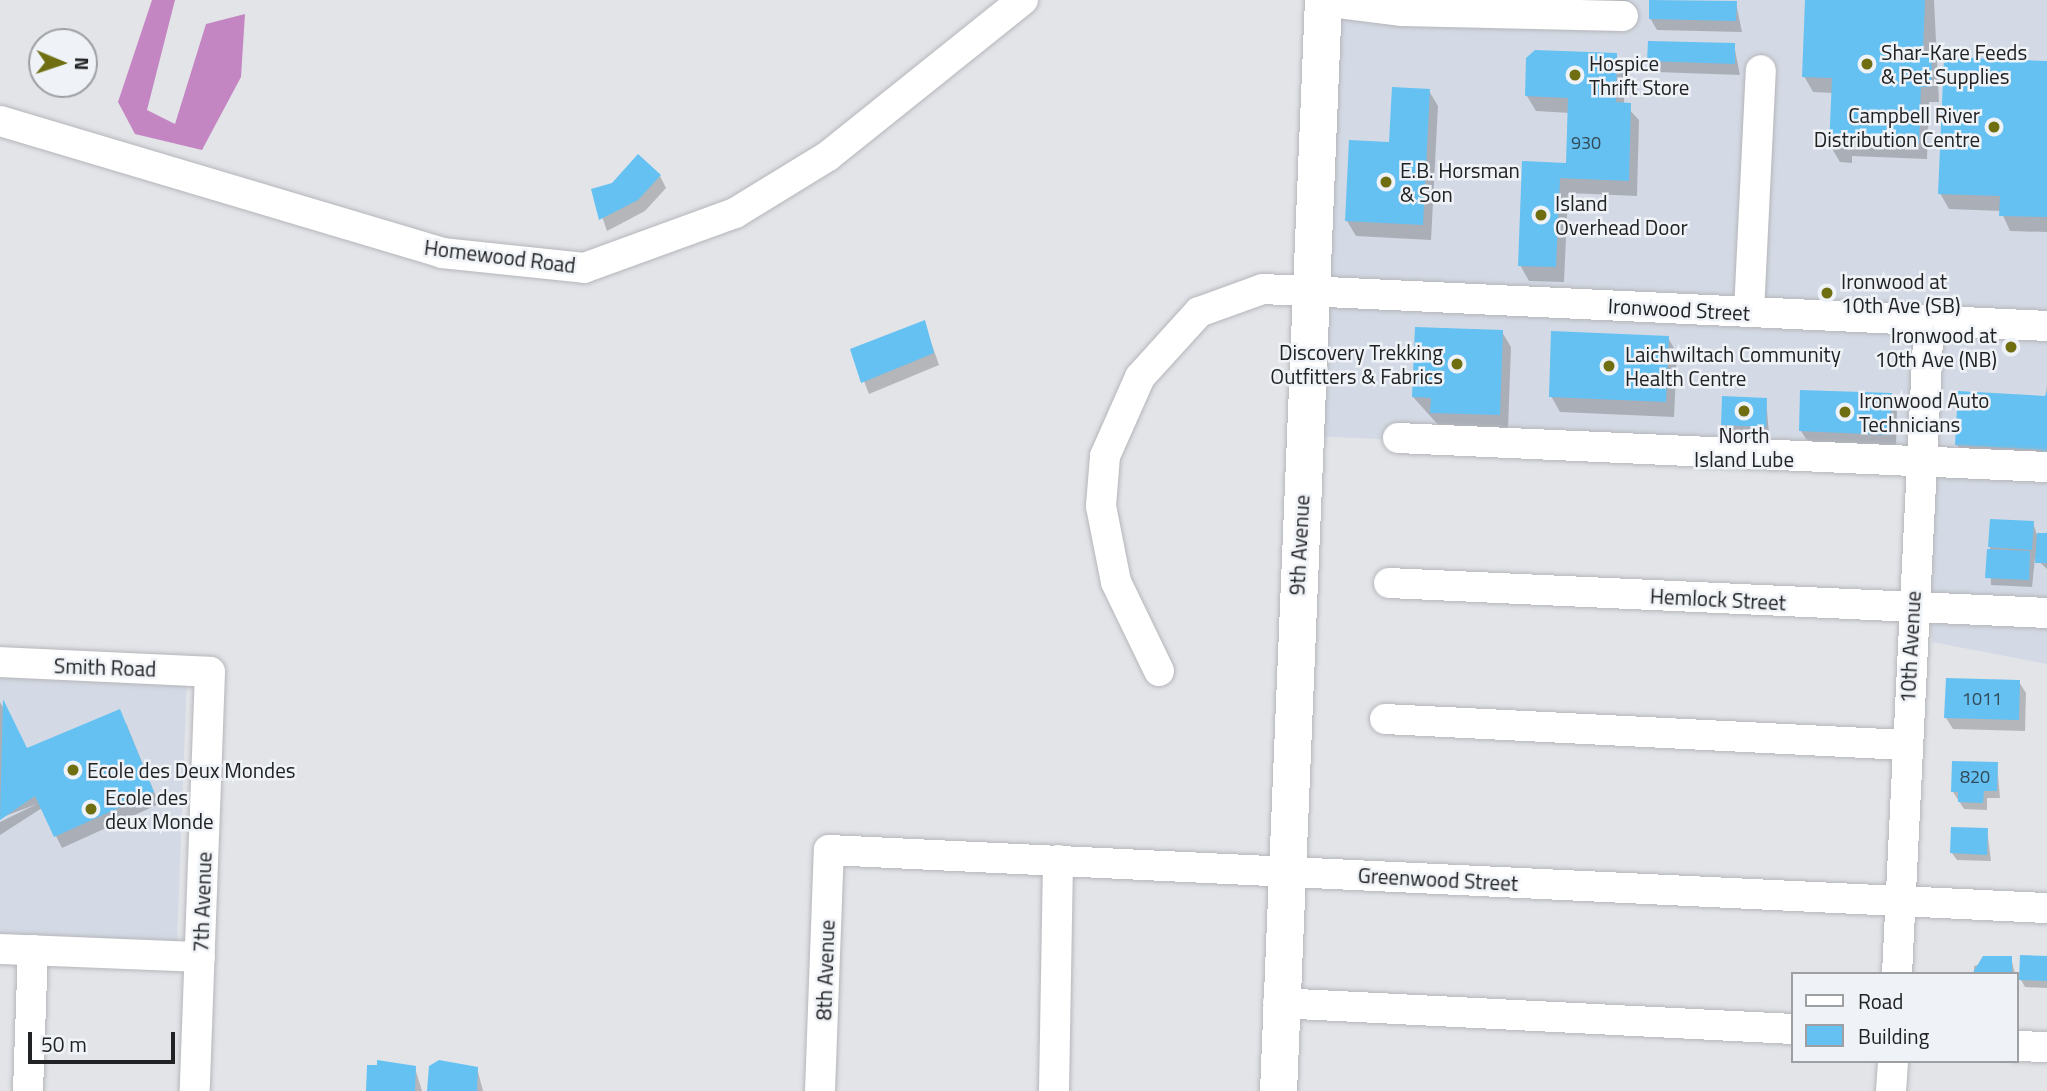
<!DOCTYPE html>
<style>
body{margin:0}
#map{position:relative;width:2047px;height:1091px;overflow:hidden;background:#e2e4e8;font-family:"Titillium Web",sans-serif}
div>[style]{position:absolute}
.built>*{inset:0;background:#d4dae5}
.forest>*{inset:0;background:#c485c3}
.shadow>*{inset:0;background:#0003}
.building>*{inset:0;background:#65c1f2}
.roads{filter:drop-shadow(0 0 2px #b5b6ba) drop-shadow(0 0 2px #b5b6ba)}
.minor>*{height:30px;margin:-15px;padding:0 15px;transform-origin:15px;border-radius:15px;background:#fff}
.major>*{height:37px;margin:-18.5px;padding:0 18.5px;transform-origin:18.5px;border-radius:18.5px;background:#fff}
.dots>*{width:19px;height:19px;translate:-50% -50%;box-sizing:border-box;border:4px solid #eff2f6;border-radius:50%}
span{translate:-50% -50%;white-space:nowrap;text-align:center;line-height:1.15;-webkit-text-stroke:5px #eff2f6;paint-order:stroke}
.number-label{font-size:18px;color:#324a57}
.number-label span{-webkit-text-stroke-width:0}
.poi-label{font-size:21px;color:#212223}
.left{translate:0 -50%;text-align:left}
.right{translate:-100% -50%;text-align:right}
.street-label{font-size:21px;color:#212223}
.legend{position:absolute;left:1791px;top:972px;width:228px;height:91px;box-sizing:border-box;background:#eff2f6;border:2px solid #9d9fa2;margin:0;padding:9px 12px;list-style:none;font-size:21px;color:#212223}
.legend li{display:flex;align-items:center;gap:14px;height:35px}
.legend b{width:35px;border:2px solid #9d9fa2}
.north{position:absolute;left:28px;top:28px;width:70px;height:70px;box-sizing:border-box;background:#eff2f6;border:2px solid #9d9fa2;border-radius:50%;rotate:92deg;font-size:19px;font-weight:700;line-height:28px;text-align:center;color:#212223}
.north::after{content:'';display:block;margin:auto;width:24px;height:32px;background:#6f6f12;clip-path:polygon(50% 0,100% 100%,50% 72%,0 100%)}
.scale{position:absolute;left:28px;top:1032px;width:147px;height:32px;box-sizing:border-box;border:4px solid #212223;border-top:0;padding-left:9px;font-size:21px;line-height:24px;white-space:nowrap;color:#212223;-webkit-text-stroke:5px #eff2f6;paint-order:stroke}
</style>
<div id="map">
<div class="built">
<div style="clip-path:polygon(1323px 0,2047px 0,2047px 664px,1932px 642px,1923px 461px,1305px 436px)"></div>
<div style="clip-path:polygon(0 673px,187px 679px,177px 945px,0 939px)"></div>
</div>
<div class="forest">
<div style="clip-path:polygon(152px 0,175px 0,147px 110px,175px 124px,206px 24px,245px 14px,241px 77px,202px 150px,135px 134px,118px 102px)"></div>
</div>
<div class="shadow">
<div style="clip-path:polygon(1560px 0,1627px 0,1627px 2px)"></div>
<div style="clip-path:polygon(1807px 0,1934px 0,1939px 102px,1929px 102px,1927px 159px,1852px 156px,1852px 163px,1840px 162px,1831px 147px,1833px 93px,1813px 92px,1804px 76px)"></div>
<div style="clip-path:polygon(1736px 3px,1742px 32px,1657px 30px,1650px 18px)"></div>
<div style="clip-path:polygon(1734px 45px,1740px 75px,1656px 72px,1649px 61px)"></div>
<div style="clip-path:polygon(1616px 55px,1625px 70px,1624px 104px,1639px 120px,1637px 196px,1568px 193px,1564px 282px,1529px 281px,1520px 265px,1524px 163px,1567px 165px,1570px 113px,1536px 111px,1527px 96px)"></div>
<div style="clip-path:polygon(2047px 63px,2047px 232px,2010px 231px,2001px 211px,1949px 209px,1940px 193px)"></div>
<div style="clip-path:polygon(1429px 91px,1438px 106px,1431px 240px,1356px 236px,1347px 221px)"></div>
<div style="clip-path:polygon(660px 176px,666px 188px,645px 211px,607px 231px,593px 190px)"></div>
<div style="clip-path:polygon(924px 322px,939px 365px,869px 394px,852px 350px)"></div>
<div style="clip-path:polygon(1502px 332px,1511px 347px,1508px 430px,1441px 428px,1413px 397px)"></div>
<div style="clip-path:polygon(1668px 338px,1677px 353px,1674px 417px,1560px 412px,1551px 396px)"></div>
<div style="clip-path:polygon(2047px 384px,2047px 468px,1964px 456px,1957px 445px,2046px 398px)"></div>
<div style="clip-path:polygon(1891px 395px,1897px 407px,1896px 446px,1808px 442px,1801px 431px)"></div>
<div style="clip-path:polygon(1766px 399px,1769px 434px,1727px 432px,1722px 425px)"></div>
<div style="clip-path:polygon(2033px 523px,2037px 535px,2047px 533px,2047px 569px,2035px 558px,2032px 587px,1991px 585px,1990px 547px)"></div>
<div style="clip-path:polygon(2019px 682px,2026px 693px,2025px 731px,1953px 729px,1946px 718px)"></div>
<div style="clip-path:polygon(0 702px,27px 750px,126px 723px,159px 804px,62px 848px,42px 808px,0 835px,0 822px,37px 804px,0 818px)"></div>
<div style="clip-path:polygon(1997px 764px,2000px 798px,1987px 798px,1987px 810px,1964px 809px,1953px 792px)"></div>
<div style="clip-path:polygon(1987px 829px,1991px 861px,1957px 860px,1952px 853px)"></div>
<div style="clip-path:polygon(2011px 957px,2015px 974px,1974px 974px,1974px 966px)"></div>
<div style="clip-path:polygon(2047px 957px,2047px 988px,2025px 987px,2021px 980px)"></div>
<div style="clip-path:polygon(415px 1068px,422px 1091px,369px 1091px)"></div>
<div style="clip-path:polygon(477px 1068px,483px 1091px,429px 1091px)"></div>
</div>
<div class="building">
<div style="clip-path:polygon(1649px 0,1737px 1px,1736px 21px,1649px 19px)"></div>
<div style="clip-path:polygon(1805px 0,1925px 0,1923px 51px,1932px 51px,1931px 87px,1921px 87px,1919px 144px,1844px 140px,1844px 148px,1829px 147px,1832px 78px,1802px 77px)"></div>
<div style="clip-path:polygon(1648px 41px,1735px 43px,1735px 64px,1647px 61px)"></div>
<div style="clip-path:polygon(1535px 50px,1617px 53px,1616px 102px,1631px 103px,1629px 181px,1560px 178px,1556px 267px,1518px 266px,1522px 161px,1566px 163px,1568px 98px,1525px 96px,1526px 58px)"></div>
<div style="clip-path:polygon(1944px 57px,2047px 61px,2047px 217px,1999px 216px,2000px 196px,1938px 194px)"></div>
<div style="clip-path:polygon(1392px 87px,1430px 89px,1423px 225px,1345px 221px,1349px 140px,1389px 142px)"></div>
<div style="clip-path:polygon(638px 154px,661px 175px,638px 200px,599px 220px,591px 189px,612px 183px)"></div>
<div style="clip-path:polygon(925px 320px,934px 353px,861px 383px,850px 349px)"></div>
<div style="clip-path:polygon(1415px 327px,1503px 330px,1500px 415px,1430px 413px,1431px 398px,1412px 397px)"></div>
<div style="clip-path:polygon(1551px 331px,1669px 336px,1666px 402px,1549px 397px)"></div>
<div style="clip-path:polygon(1800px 390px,1892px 393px,1890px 435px,1799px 431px)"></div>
<div style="clip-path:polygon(2047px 390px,2047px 462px,2041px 461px,2042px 450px,1955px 445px,1958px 391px,2045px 396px)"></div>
<div style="clip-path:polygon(1722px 396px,1767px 398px,1766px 427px,1721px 425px)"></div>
<div style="clip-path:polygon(1990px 519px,2034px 521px,2032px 550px,1988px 547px)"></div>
<div style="clip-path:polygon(2037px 533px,2047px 533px,2047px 563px,2035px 563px)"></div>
<div style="clip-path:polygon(1987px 549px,2030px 551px,2029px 580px,1985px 578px)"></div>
<div style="clip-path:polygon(1946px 678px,2020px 680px,2019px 720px,1944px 718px)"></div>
<div style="clip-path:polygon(3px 699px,27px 748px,120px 709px,154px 792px,54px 837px,35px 796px,0 820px)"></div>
<div style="clip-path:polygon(1952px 761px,1998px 762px,1997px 791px,1984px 791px,1983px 803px,1958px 802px,1958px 792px,1951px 792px)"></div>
<div style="clip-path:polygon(1951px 827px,1988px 828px,1987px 855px,1950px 853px)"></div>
<div style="clip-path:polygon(2020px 955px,2047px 956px,2047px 981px,2019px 980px)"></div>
<div style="clip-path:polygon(1983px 956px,2012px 956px,2012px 974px,1972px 974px)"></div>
<div style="clip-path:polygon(377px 1060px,416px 1066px,415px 1091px,366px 1091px,367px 1065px,377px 1065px)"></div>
<div style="clip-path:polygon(439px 1060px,478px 1067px,477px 1091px,427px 1091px,429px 1066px)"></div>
</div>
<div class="roads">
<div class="minor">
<div style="left:1323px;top:1px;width:80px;rotate:7.2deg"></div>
<div style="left:1402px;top:11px;width:221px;rotate:1.3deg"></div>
<div style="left:0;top:121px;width:461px;rotate:16.6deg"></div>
<div style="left:442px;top:253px;width:143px;rotate:6deg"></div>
<div style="left:584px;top:268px;width:161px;rotate:-20deg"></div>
<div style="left:735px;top:213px;width:109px;rotate:-31.5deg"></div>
<div style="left:828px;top:156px;width:250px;rotate:-38.7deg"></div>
<div style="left:1749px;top:312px;width:242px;rotate:-87.2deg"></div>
<div style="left:1398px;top:438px;width:650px;rotate:2.56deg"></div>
<div style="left:1389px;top:583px;width:659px;rotate:2.61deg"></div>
<div style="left:0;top:662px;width:210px;rotate:2.7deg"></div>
<div style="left:210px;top:672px;width:419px;rotate:92.1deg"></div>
<div style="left:1159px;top:671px;width:99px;rotate:-115.8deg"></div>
<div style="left:1116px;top:582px;width:77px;rotate:-101.2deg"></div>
<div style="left:1101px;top:506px;width:50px;rotate:-85.4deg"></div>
<div style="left:1105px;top:456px;width:86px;rotate:-66.1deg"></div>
<div style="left:1140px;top:377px;width:88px;rotate:-47.8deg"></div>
<div style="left:1199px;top:312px;width:68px;rotate:-19.8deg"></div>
<div style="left:1263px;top:289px;width:785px;rotate:2.7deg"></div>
<div style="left:1385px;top:719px;width:522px;rotate:2.86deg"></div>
<div style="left:0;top:949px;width:200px;rotate:2.3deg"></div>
<div style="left:1897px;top:974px;width:655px;rotate:-87.2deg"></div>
<div style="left:1278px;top:1003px;width:516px;rotate:2.89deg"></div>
<div style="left:2017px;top:1046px;width:30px;rotate:2deg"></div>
<div style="left:28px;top:1091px;width:141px;rotate:-88deg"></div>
<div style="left:820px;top:1091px;width:241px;rotate:-87.9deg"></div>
<div style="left:829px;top:850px;width:1219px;rotate:2.73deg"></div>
<div style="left:1054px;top:1091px;width:231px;rotate:-89deg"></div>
<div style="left:1891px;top:1091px;width:30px;rotate:-86deg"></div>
</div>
<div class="major">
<div style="left:1278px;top:1091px;width:1092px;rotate:-87.64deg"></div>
</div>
</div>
<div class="dots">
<div style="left:1867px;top:64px;background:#6f6f12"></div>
<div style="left:1575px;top:75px;background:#6f6f12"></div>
<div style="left:1994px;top:127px;background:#6f6f12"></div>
<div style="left:1386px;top:182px;background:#6f6f12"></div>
<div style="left:1541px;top:215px;background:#6f6f12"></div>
<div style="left:1827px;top:293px;background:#6f6f12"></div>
<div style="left:2011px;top:347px;background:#6f6f12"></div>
<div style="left:1457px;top:364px;background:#6f6f12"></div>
<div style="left:1609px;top:366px;background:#6f6f12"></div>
<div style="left:1744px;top:411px;background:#6f6f12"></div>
<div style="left:1845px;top:412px;background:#6f6f12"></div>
<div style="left:73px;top:770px;background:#6f6f12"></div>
<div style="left:91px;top:809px;background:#6f6f12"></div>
</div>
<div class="number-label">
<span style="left:1586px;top:143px">930</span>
<span style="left:1982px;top:699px">1011</span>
<span style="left:1975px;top:777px">820</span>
</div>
<div class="poi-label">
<span class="left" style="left:1881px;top:64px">Shar-Kare Feeds<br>&amp; Pet Supplies</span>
<span class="left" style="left:1589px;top:75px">Hospice<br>Thrift Store</span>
<span class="right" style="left:1980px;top:127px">Campbell River<br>Distribution Centre</span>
<span class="left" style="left:1400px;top:182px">E.B. Horsman<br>&amp; Son</span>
<span class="left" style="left:1555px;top:215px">Island<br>Overhead Door</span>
<span class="left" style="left:1841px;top:293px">Ironwood at<br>10th Ave (SB)</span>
<span class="right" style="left:1997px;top:347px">Ironwood at<br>10th Ave (NB)</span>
<span class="right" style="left:1443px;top:364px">Discovery Trekking<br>Outfitters &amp; Fabrics</span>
<span class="left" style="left:1625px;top:366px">Laichwiltach Community<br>Health Centre</span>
<span class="left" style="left:1859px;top:412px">Ironwood Auto<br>Technicians</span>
<span style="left:1744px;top:447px">North<br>Island Lube</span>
<span class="left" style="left:87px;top:770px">Ecole des Deux Mondes</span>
<span class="left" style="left:105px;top:809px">Ecole des<br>deux Monde</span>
</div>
<div class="street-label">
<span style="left:500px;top:256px;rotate:7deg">Homewood Road</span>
<span style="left:1679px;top:309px;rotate:3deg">Ironwood Street</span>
<span style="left:1299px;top:545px;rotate:-87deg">9th Avenue</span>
<span style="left:1718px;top:599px;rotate:3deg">Hemlock Street</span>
<span style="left:1910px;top:647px;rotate:-87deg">10th Avenue</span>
<span style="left:105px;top:667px;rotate:2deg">Smith Road</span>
<span style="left:1438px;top:879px;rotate:3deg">Greenwood Street</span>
<span style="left:202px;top:902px;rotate:-88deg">7th Avenue</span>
<span style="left:825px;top:970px;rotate:-88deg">8th Avenue</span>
</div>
<ul class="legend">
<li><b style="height:9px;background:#fff"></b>Road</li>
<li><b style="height:19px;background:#65c1f2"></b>Building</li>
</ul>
<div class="north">N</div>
<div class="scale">50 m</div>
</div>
